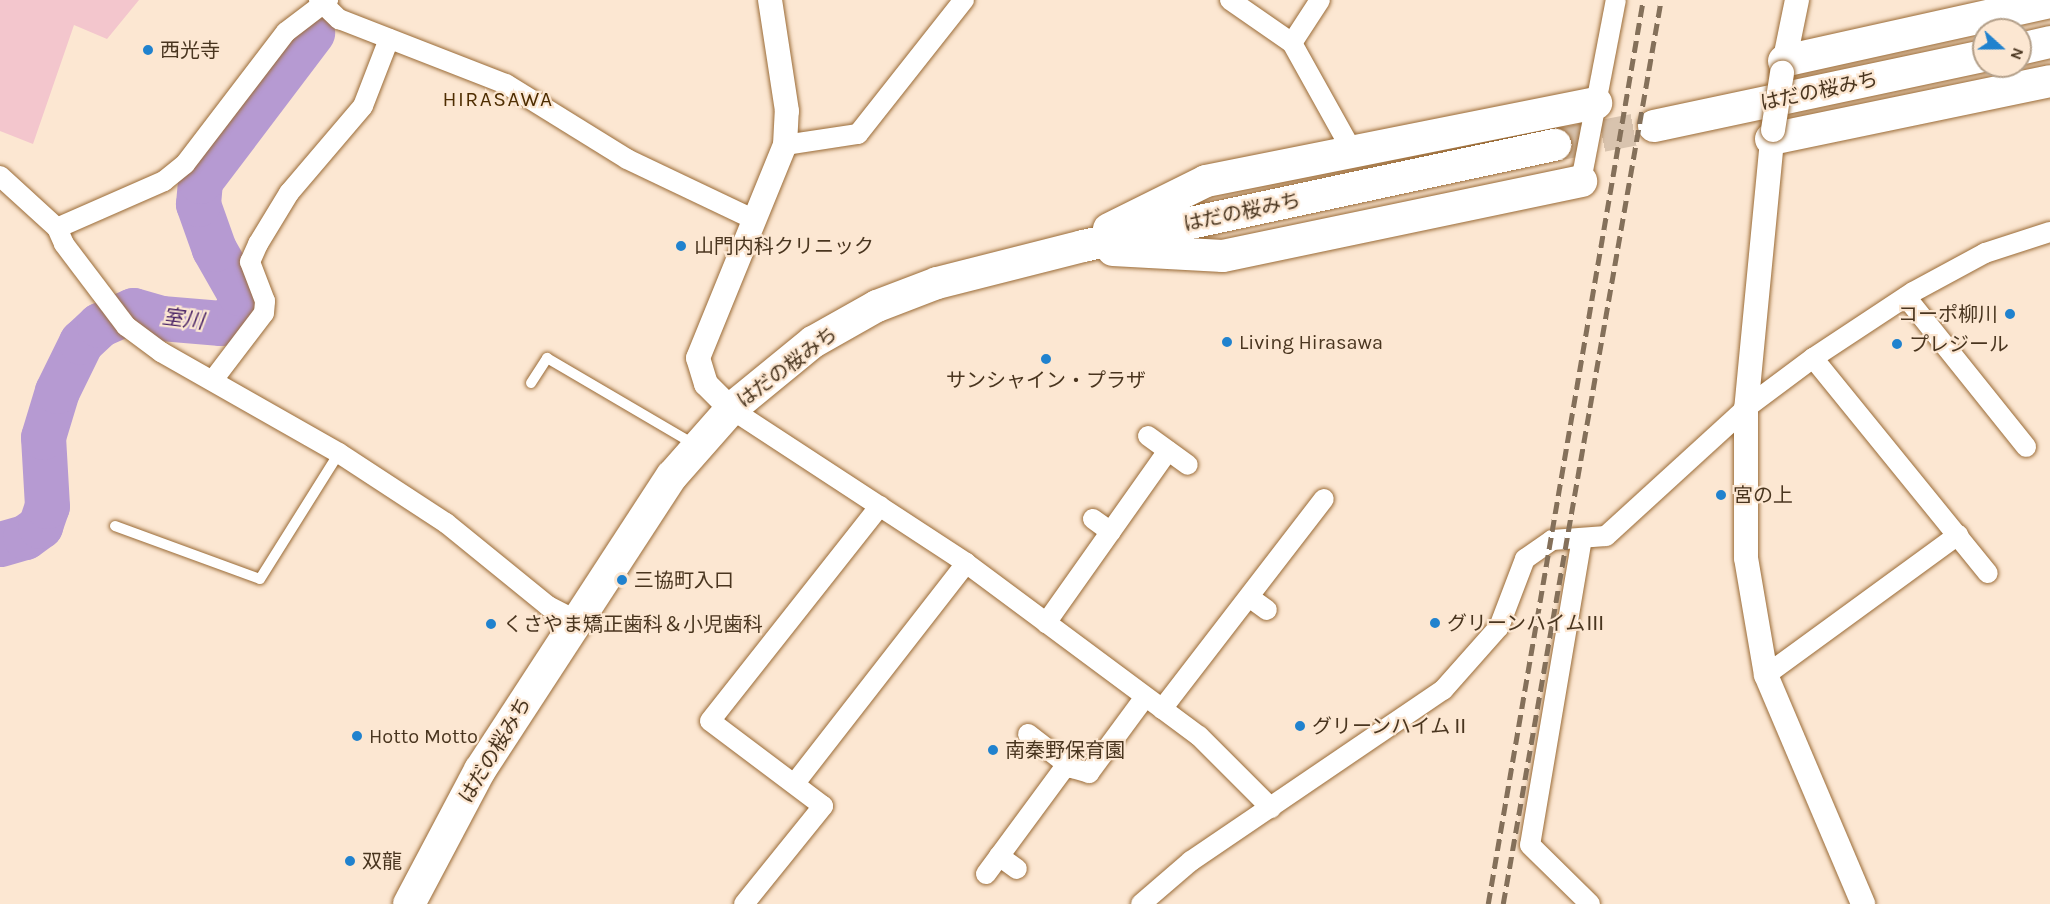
<!DOCTYPE html>
<meta charset="utf-8">
<style>
body{margin:0}
#map{position:relative;width:2050px;height:904px;overflow:hidden;background:#fce7d2;font-family:Karla,"Noto Sans JP",sans-serif}
div>[style]{position:absolute}
.green>*{inset:0;background:#f3c6cd}
.river>*{height:45px;margin:-22.5px;padding:0 22.5px;transform-origin:22.5px;border-radius:22.5px;background:#b69ad2}
.primary-tunnel>*{height:32px;margin-top:-16px;transform-origin:0;background:repeating-linear-gradient(90deg,#d8c3ae 0 32px,transparent 0 48px)}
.roads{filter:drop-shadow(0 0 2px #9a6b37) drop-shadow(0 0 2px #9a6b37)}
.service>*{height:10px;margin:-5px;padding:0 5px;transform-origin:5px;border-radius:5px;background:#fff}
.minor>*{height:20px;margin:-10px;padding:0 10px;transform-origin:10px;border-radius:10px;background:#fff}
.tertiary>*{height:24px;margin:-12px;padding:0 12px;transform-origin:12px;border-radius:12px;background:#fff}
.primary>*{height:32px;margin:-16px;padding:0 16px;transform-origin:16px;border-radius:16px;background:#fff}
.rail>*{height:4.5px;margin-top:-2.25px;transform-origin:0;background:repeating-linear-gradient(90deg,#84705a 0 12px,transparent 0 18px)}
.bridges{filter:drop-shadow(0 0 2px #9a6b37) drop-shadow(0 0 2px #9a6b37)}
.tertiary-bridge>*{height:24px;margin:-12px;padding:0 12px;transform-origin:12px;border-radius:12px;background:#fff}
.dots>*{width:16px;height:16px;translate:-50% -50%;box-sizing:border-box;border:3px solid #fce7d2;border-radius:50%}
span{translate:-50% -50%;white-space:nowrap;text-align:center;line-height:1.15;-webkit-text-stroke:4.5px #fce7d2;paint-order:stroke}
.poi-label{font-size:20px;color:#49351f}
.left{translate:0 -50%;text-align:left}
.right{translate:-100% -50%;text-align:right}
.street-label{font-size:20px;color:#49351f}
.neighbourhood-label{font-size:21px;color:#4e2d01;letter-spacing:1.5px}
.water-label{font-size:21px;color:#482265;font-style:italic}
.north{position:absolute;left:1972px;top:18px;width:60px;height:60px;box-sizing:border-box;background:#fce7d2;border:2px solid #b4a08a;border-radius:50%;rotate:111deg;font-size:16px;font-weight:700;line-height:24px;text-align:center;color:#49351f}
.north::after{content:'';display:block;margin:auto;width:21px;height:27px;background:#2082ce;clip-path:polygon(50% 0,100% 100%,50% 72%,0 100%)}
</style>
<div id="map">
<div class="green">
<div style="clip-path:polygon(0 0,139px 0,107px 39px,74px 25px,33px 144px,0 131px)"></div>
</div>
<div class="river">
<div style="left:0;top:544px;width:26px;rotate:-16deg"></div>
<div style="left:25px;top:537px;width:19px;rotate:-36deg"></div>
<div style="left:40px;top:526px;width:21px;rotate:-71deg"></div>
<div style="left:47px;top:506px;width:69px;rotate:-93.3deg"></div>
<div style="left:43px;top:437px;width:48px;rotate:-73.1deg"></div>
<div style="left:57px;top:391px;width:55px;rotate:-63.9deg"></div>
<div style="left:81px;top:342px;width:25px;rotate:-43deg"></div>
<div style="left:99px;top:325px;width:37px;rotate:-24deg"></div>
<div style="left:133px;top:310px;width:29px;rotate:16deg"></div>
<div style="left:161px;top:318px;width:60px;rotate:4.8deg"></div>
<div style="left:221px;top:323px;width:21px;rotate:-29deg"></div>
<div style="left:239px;top:313px;width:20px;rotate:-90deg"></div>
<div style="left:239px;top:293px;width:51px;rotate:-119.6deg"></div>
<div style="left:214px;top:249px;width:48px;rotate:-109.6deg"></div>
<div style="left:198px;top:204px;width:23px;rotate:-85deg"></div>
<div style="left:200px;top:181px;width:186px;rotate:-52.9deg"></div>
</div>
<div class="primary-tunnel">
<div style="left:1555px;top:145px;width:101px;rotate:-10.9deg"></div>
</div>
<div class="roads">
<div class="service">
<div style="left:531px;top:383px;width:30px;rotate:-57deg"></div>
<div style="left:547px;top:358px;width:172px;rotate:30.4deg"></div>
<div style="left:115px;top:526px;width:154px;rotate:20.1deg"></div>
<div style="left:260px;top:579px;width:149px;rotate:-57.9deg"></div>
</div>
<div class="minor">
<div style="left:319px;top:0;width:28px;rotate:44deg"></div>
<div style="left:339px;top:19px;width:179px;rotate:21.3deg"></div>
<div style="left:506px;top:84px;width:142px;rotate:31.8deg"></div>
<div style="left:627px;top:159px;width:140px;rotate:25.5deg"></div>
<div style="left:1230px;top:0;width:75px;rotate:34.7deg"></div>
<div style="left:1292px;top:43px;width:121px;rotate:60.9deg"></div>
<div style="left:1292px;top:43px;width:51px;rotate:-56.9deg"></div>
<div style="left:785px;top:145px;width:74px;rotate:-8.6deg"></div>
<div style="left:858px;top:134px;width:171px;rotate:-51.7deg"></div>
<div style="left:0;top:176px;width:77px;rotate:42.4deg"></div>
<div style="left:57px;top:228px;width:17px;rotate:66deg"></div>
<div style="left:64px;top:244px;width:103px;rotate:52.9deg"></div>
<div style="left:126px;top:326px;width:44px;rotate:36.6deg"></div>
<div style="left:161px;top:352px;width:205px;rotate:29.6deg"></div>
<div style="left:339px;top:453px;width:128px;rotate:33.2deg"></div>
<div style="left:446px;top:523px;width:132px;rotate:39.1deg"></div>
<div style="left:548px;top:606px;width:30px;rotate:27deg"></div>
<div style="left:1581px;top:181px;width:184px;rotate:-79.1deg"></div>
<div style="left:57px;top:228px;width:117px;rotate:-23.7deg"></div>
<div style="left:164px;top:181px;width:27px;rotate:-39deg"></div>
<div style="left:185px;top:164px;width:166px;rotate:-52.6deg"></div>
<div style="left:286px;top:32px;width:53px;rotate:-37.3deg"></div>
<div style="left:1906px;top:297px;width:192px;rotate:51.3deg"></div>
<div style="left:1813px;top:358px;width:277px;rotate:50.9deg"></div>
<div style="left:213px;top:380px;width:84px;rotate:-52.7deg"></div>
<div style="left:264px;top:313px;width:12px;rotate:-85deg"></div>
<div style="left:265px;top:301px;width:42px;rotate:-111deg"></div>
<div style="left:250px;top:262px;width:20px;rotate:-66deg"></div>
<div style="left:258px;top:244px;width:60px;rotate:-58.7deg"></div>
<div style="left:289px;top:193px;width:114px;rotate:-49.6deg"></div>
<div style="left:363px;top:106px;width:72px;rotate:-68.8deg"></div>
<div style="left:731px;top:409px;width:281px;rotate:33.2deg"></div>
<div style="left:966px;top:563px;width:290px;rotate:36.6deg"></div>
<div style="left:1199px;top:736px;width:102px;rotate:45deg"></div>
<div style="left:1148px;top:436px;width:49px;rotate:35.9deg"></div>
<div style="left:1093px;top:519px;width:22px;rotate:36deg"></div>
<div style="left:1582px;top:538px;width:311px;rotate:99.6deg"></div>
<div style="left:1530px;top:845px;width:84px;rotate:44.5deg"></div>
<div style="left:1249px;top:597px;width:22px;rotate:36deg"></div>
<div style="left:1046px;top:623px;width:211px;rotate:-54.7deg"></div>
<div style="left:1766px;top:675px;width:238px;rotate:-36.1deg"></div>
<div style="left:1162px;top:709px;width:265px;rotate:-52.4deg"></div>
<div style="left:1028px;top:734px;width:56px;rotate:37.7deg"></div>
<div style="left:1072px;top:768px;width:18px;rotate:16deg"></div>
<div style="left:1089px;top:773px;width:94px;rotate:-53.6deg"></div>
<div style="left:795px;top:783px;width:279px;rotate:-52.1deg"></div>
<div style="left:999px;top:856px;width:22px;rotate:36deg"></div>
<div style="left:986px;top:874px;width:137px;rotate:-53.6deg"></div>
<div style="left:744px;top:904px;width:126px;rotate:-51.1deg"></div>
<div style="left:823px;top:806px;width:141px;rotate:-143deg"></div>
<div style="left:710px;top:721px;width:274px;rotate:-51.7deg"></div>
<div style="left:1141px;top:904px;width:66px;rotate:-40.7deg"></div>
<div style="left:1191px;top:861px;width:305px;rotate:-34.2deg"></div>
<div style="left:1443px;top:690px;width:84px;rotate:-48.4deg"></div>
<div style="left:1499px;top:627px;width:73px;rotate:-69.1deg"></div>
<div style="left:1525px;top:559px;width:33px;rotate:-35deg"></div>
<div style="left:1552px;top:540px;width:54px;rotate:-4.2deg"></div>
<div style="left:1606px;top:536px;width:190px;rotate:-42.4deg"></div>
<div style="left:1746px;top:408px;width:84px;rotate:-36.7deg"></div>
<div style="left:1813px;top:358px;width:120px;rotate:-33.4deg"></div>
<div style="left:1913px;top:292px;width:82px;rotate:-28.4deg"></div>
<div style="left:1985px;top:253px;width:68px;rotate:-17.9deg"></div>
</div>
<div class="tertiary">
<div style="left:1782px;top:73px;width:75px;rotate:-78.4deg"></div>
<div style="left:1773px;top:130px;width:279px;rotate:95.5deg"></div>
<div style="left:1746px;top:408px;width:150px;rotate:90deg"></div>
<div style="left:1746px;top:558px;width:119px;rotate:80.3deg"></div>
<div style="left:1766px;top:675px;width:249px;rotate:67deg"></div>
<div style="left:731px;top:409px;width:35px;rotate:-135deg"></div>
<div style="left:706px;top:384px;width:27px;rotate:-107deg"></div>
<div style="left:698px;top:358px;width:230px;rotate:-67.8deg"></div>
<div style="left:785px;top:145px;width:34px;rotate:-87deg"></div>
<div style="left:787px;top:111px;width:112px;rotate:-98.7deg"></div>
</div>
<div class="primary">
<div style="left:2020px;top:49px;width:31px;rotate:-13deg"></div>
<div style="left:1784px;top:61px;width:272px;rotate:-12.5deg"></div>
<div style="left:1654px;top:126px;width:337px;rotate:-12deg"></div>
<div style="left:1771px;top:139px;width:285px;rotate:-11.7deg"></div>
<div style="left:1109px;top:229px;width:108px;rotate:-26.3deg"></div>
<div style="left:1206px;top:181px;width:398px;rotate:-11.3deg"></div>
<div style="left:1113px;top:250px;width:110px;rotate:3.1deg"></div>
<div style="left:1223px;top:256px;width:366px;rotate:-11.8deg"></div>
<div style="left:409px;top:904px;width:152px;rotate:-62.1deg"></div>
<div style="left:480px;top:770px;width:351px;rotate:-56.9deg"></div>
<div style="left:672px;top:476px;width:89px;rotate:-48.6deg"></div>
<div style="left:731px;top:409px;width:106px;rotate:-39.3deg"></div>
<div style="left:813px;top:342px;width:73px;rotate:-29.4deg"></div>
<div style="left:877px;top:306px;width:64px;rotate:-21deg"></div>
<div style="left:937px;top:283px;width:151px;rotate:-14.2deg"></div>
<div style="left:1083px;top:246px;width:483px;rotate:-12.1deg"></div>
</div>
</div>
<div class="rail">
<div style="left:1488px;top:904px;width:917px;rotate:-80.27deg"></div>
<div style="left:1503px;top:904px;width:918px;rotate:-80.09deg"></div>
</div>
<div class="bridges">
<div class="tertiary-bridge">
<div style="left:1773px;top:130px;width:58px;rotate:-81deg"></div>
</div>
</div>
<div class="dots">
<div style="left:148px;top:50px;background:#2082ce"></div>
<div style="left:681px;top:246px;background:#2082ce"></div>
<div style="left:2010px;top:314px;background:#2082ce"></div>
<div style="left:1227px;top:342px;background:#2082ce"></div>
<div style="left:1897px;top:344px;background:#2082ce"></div>
<div style="left:1046px;top:359px;background:#2082ce"></div>
<div style="left:1721px;top:495px;background:#2082ce"></div>
<div style="left:622px;top:580px;background:#2082ce"></div>
<div style="left:1435px;top:623px;background:#2082ce"></div>
<div style="left:491px;top:624px;background:#2082ce"></div>
<div style="left:1300px;top:726px;background:#2082ce"></div>
<div style="left:357px;top:736px;background:#2082ce"></div>
<div style="left:993px;top:750px;background:#2082ce"></div>
<div style="left:350px;top:861px;background:#2082ce"></div>
</div>
<div class="poi-label">
<span class="left" style="left:160px;top:50px">西光寺</span>
<span class="left" style="left:694px;top:246px">山門内科クリニック</span>
<span class="right" style="left:1998px;top:314px">コーポ柳川</span>
<span class="left" style="left:1239px;top:342px">Living Hirasawa</span>
<span class="left" style="left:1909px;top:344px">プレジール</span>
<span style="left:1046px;top:380px">サンシャイン・プラザ</span>
<span class="left" style="left:1733px;top:495px">宮の上</span>
<span class="left" style="left:634px;top:580px">三協町入口</span>
<span class="left" style="left:1447px;top:623px">グリーンハイムⅢ</span>
<span class="left" style="left:503px;top:624px">くさやま矯正歯科＆小児歯科</span>
<span class="left" style="left:1312px;top:726px">グリーンハイムⅡ</span>
<span class="left" style="left:369px;top:736px">Hotto Motto</span>
<span class="left" style="left:1005px;top:750px">南秦野保育園</span>
<span class="left" style="left:362px;top:861px">双龍</span>
</div>
<div class="street-label">
<span style="left:1819px;top:91px;rotate:-12deg">はだの桜みち</span>
<span style="left:1242px;top:212px;rotate:-12deg">はだの桜みち</span>
<span style="left:787px;top:367px;rotate:-37deg">はだの桜みち</span>
<span style="left:495px;top:750px;rotate:-59deg">はだの桜みち</span>
</div>
<div class="neighbourhood-label">
<span style="left:498px;top:99px">HIRASAWA</span>
</div>
<div class="water-label">
<span style="left:183px;top:319px;rotate:7deg">室川</span>
</div>
<div class="north">N</div>
</div>
